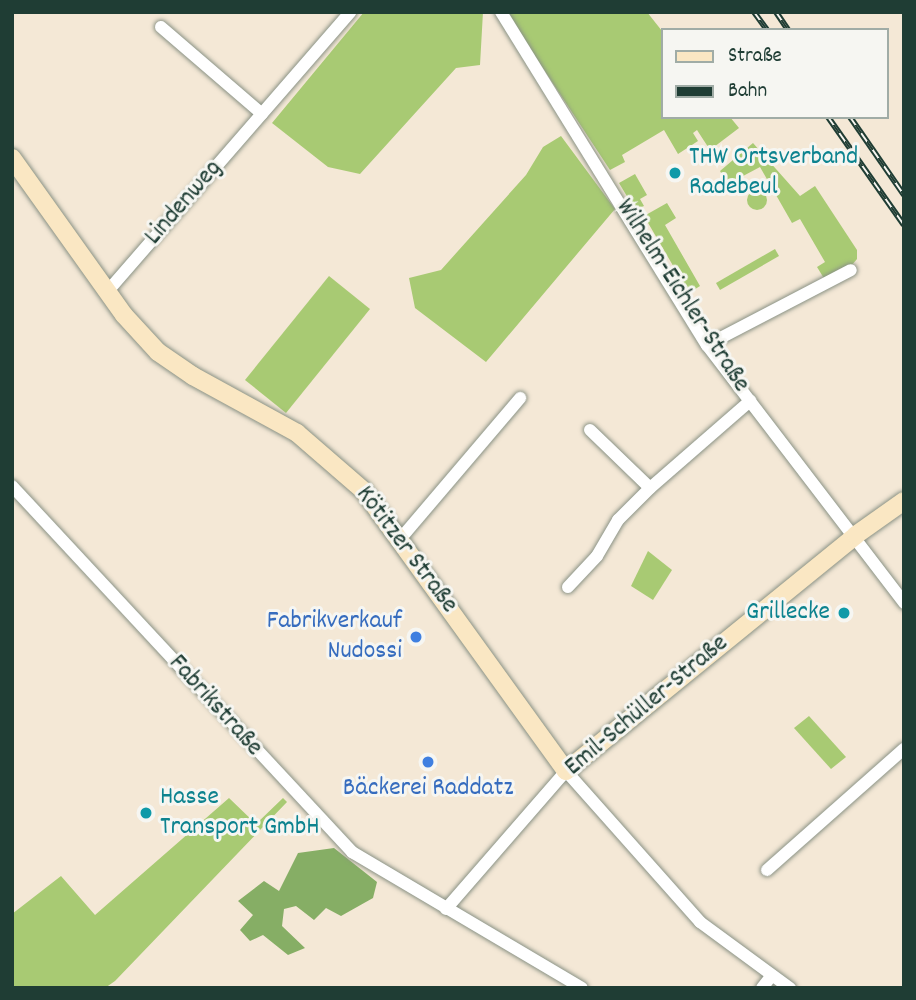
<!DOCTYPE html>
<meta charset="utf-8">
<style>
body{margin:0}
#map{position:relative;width:916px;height:1000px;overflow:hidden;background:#f4e8d6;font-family:Dekko,sans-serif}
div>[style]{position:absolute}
.green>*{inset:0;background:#a8ca73}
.round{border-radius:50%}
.forest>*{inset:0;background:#86ae65}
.roads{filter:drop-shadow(0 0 2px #8a9285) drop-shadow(0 0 2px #8a9285)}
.street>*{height:12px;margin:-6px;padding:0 6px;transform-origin:6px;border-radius:6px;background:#fff}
.secondary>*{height:18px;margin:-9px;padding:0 9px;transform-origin:9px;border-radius:9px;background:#fae7c3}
.rail>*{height:6px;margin-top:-3px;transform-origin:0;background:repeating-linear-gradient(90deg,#f6f6f2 0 10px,#1f3d34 0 20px);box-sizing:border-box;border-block:2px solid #1f3d34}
.dots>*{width:19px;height:19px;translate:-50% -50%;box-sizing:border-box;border:4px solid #f6f6f2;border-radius:50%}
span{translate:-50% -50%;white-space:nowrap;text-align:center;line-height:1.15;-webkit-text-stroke:6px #f6f6f2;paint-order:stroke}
.culture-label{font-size:26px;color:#0d838f}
.left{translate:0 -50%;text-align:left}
.right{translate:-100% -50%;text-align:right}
.street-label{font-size:26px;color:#1f3d34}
.shop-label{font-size:26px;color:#366cbe}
.frame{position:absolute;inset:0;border:14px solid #1f3d34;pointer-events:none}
.legend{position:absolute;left:661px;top:28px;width:228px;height:91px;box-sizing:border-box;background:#f6f6f2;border:2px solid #a0aca6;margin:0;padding:9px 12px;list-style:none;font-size:21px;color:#1f3d34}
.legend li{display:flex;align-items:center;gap:14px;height:35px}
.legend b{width:35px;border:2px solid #a0aca6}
</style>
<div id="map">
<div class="green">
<div style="clip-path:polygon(364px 12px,483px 12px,480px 65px,456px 68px,360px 174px,328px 167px,272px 123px)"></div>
<div style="clip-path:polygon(506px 12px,647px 12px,662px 31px,662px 117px,730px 117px,739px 128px,710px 150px,697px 130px,693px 133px,698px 141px,678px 154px,664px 130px,622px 155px,625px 162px,610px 170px)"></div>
<div style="clip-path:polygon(561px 136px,615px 209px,486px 362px,415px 308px,409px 278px,441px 270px,526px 175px,543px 147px)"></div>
<div style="clip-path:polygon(753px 143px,800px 196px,815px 186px,857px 250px,857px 259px,851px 266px,825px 280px,817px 267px,825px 262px,800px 219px,792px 223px,760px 167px,728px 184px,720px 171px)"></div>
<div style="clip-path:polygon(635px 174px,647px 195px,640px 199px,644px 206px,639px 208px,634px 208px,619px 183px)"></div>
<div class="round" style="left:747px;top:190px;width:20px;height:20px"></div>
<div style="clip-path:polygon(667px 203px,676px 218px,665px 225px,700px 286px,689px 293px,644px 216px)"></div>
<div style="clip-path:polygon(775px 249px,779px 256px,720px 290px,716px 283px)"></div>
<div style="clip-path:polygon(329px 276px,370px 309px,286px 413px,245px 380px)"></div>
<div style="clip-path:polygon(648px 551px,672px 570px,653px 600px,631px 586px)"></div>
<div style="clip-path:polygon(809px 716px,846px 757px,831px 769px,794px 728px)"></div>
<div style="clip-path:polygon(229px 798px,256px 824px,283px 798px,287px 802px,115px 981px,105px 988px,12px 988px,12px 914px,61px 876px,95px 915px)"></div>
</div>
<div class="forest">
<div style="clip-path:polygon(334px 848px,377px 882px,373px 898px,341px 916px,326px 908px,314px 920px,296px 906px,284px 909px,282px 926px,305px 948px,288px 955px,263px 935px,250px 941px,240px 930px,253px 915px,238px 901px,264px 881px,279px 891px,298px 853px)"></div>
</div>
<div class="roads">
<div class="street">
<div style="left:501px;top:12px;width:392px;rotate:58.3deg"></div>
<div style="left:707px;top:345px;width:325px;rotate:52.6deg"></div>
<div style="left:161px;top:27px;width:133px;rotate:40.7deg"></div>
<div style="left:107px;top:292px;width:371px;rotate:-49deg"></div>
<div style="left:707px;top:345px;width:162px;rotate:-27.5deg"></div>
<div style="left:590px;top:430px;width:83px;rotate:44deg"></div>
<div style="left:12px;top:486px;width:500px;rotate:47.1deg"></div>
<div style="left:352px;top:852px;width:267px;rotate:30.6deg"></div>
<div style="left:401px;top:538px;width:184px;rotate:-49.6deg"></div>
<div style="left:568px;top:587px;width:42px;rotate:-46.9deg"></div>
<div style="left:597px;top:556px;width:42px;rotate:-59.7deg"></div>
<div style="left:618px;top:520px;width:45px;rotate:-45deg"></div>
<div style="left:650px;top:488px;width:133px;rotate:-41deg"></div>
<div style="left:767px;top:870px;width:183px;rotate:-41.5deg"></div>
<div style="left:446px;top:909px;width:183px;rotate:-49deg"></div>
<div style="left:566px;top:771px;width:202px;rotate:48.4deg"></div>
<div style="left:700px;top:922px;width:112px;rotate:36.3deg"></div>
<div style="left:762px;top:988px;width:16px;rotate:-52deg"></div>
</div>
<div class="secondary">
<div style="left:12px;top:158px;width:193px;rotate:54.5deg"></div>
<div style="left:124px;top:315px;width:50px;rotate:47.4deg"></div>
<div style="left:158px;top:352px;width:42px;rotate:34.4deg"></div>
<div style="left:193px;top:376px;width:119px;rotate:28.7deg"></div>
<div style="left:297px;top:433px;width:89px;rotate:40.9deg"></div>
<div style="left:364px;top:491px;width:345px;rotate:54.2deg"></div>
<div style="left:566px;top:771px;width:374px;rotate:-39.1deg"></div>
<div style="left:856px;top:535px;width:59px;rotate:-35.3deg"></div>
</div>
</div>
<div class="rail">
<div style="left:754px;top:12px;width:22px;rotate:54deg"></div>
<div style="left:776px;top:12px;width:22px;rotate:56deg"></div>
<div style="left:828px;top:117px;width:132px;rotate:54.9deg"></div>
<div style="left:850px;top:117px;width:95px;rotate:55.3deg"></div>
</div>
<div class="dots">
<div style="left:675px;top:173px;background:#0f9aa8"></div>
<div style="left:844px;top:613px;background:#0f9aa8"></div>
<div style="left:416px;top:637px;background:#3f7fe0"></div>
<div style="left:428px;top:762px;background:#3f7fe0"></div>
<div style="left:146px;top:813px;background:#0f9aa8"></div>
</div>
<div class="culture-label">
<span class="left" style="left:689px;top:173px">THW Ortsverband<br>Radebeul</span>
<span class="right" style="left:830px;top:613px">Grillecke</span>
<span class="left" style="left:160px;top:813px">Hasse<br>Transport GmbH</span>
</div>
<div class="street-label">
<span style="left:184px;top:203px;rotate:-49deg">Lindenweg</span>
<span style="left:682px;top:296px;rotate:57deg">Wilhelm-Eichler-Straße</span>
<span style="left:406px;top:550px;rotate:53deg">Kötitzer Straße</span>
<span style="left:215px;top:706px;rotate:48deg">Fabrikstraße</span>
<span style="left:647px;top:706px;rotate:-40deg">Emil-Schüller-Straße</span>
</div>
<div class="shop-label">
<span class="right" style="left:402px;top:637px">Fabrikverkauf<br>Nudossi</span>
<span style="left:428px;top:789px">Bäckerei Raddatz</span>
</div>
<div class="frame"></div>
<ul class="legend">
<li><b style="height:9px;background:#fae7c3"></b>Straße</li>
<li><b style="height:9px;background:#1f3d34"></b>Bahn</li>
</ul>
</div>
